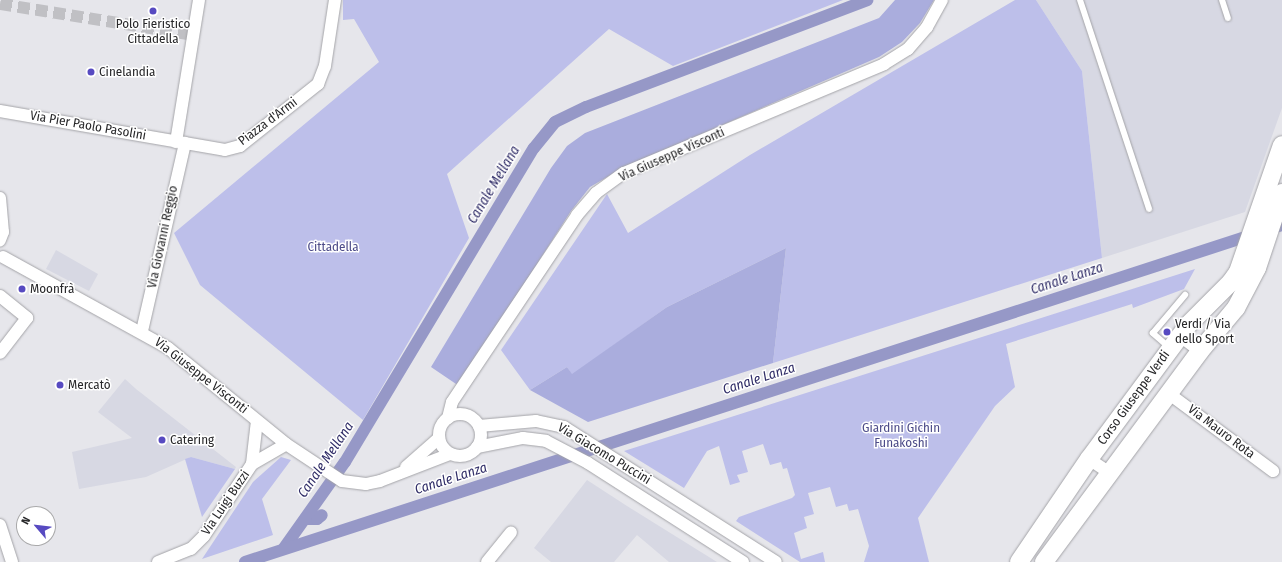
<!DOCTYPE html>
<meta charset="utf-8">
<style>
body{margin:0}
#map{position:relative;width:1282px;height:562px;overflow:hidden;background:#e6e6eb;font-family:"Fira Sans Condensed",sans-serif}
div>[style]{position:absolute}
.built>*{inset:0;background:#d7d8e3}
.green>*{inset:0;background:#bdbfea}
.forest>*{inset:0;background:#aaaddd}
.canal>*{height:12px;margin:-6px;padding:0 6px;transform-origin:6px;border-radius:6px;background:#9698c7}
.street-tunnel>*{height:12px;margin-top:-6px;transform-origin:0;background:repeating-linear-gradient(90deg,#c0c0c4 0 12px,transparent 0 18px)}
.roads{filter:drop-shadow(0 0 1px #a4a4a8) drop-shadow(0 0 1px #a4a4a8)}
.lane>*{height:6px;margin:-3px;padding:0 3px;transform-origin:3px;border-radius:3px;background:#fff}
.street>*{height:12px;margin:-6px;padding:0 6px;transform-origin:6px;border-radius:6px;background:#fff}
.street>.ring{margin:-6px;padding:0;box-sizing:content-box;background:none;border:12px solid #fff;border-radius:50%}
.secondary>*{height:18px;margin:-9px;padding:0 9px;transform-origin:9px;border-radius:9px;background:#fff}
.dots>*{width:11px;height:11px;translate:-50% -50%;box-sizing:border-box;border:2px solid #fff;border-radius:50%}
span{translate:-50% -50%;white-space:nowrap;text-align:center;line-height:1.15;-webkit-text-stroke:3px #fff;paint-order:stroke}
.poi-label{font-size:13px;color:#28282a}
.left{translate:0 -50%;text-align:left}
.street-label{font-size:13px;color:#28282a}
.park-label{font-size:13px;color:#4d4c89}
.water-label{font-size:14px;color:#312e68;font-style:italic}
.north{position:absolute;left:16px;top:506px;width:40px;height:40px;box-sizing:border-box;background:#fff;border:1px solid #a9a9aa;border-radius:50%;rotate:298deg;font-size:11px;font-weight:700;line-height:16px;text-align:center;color:#28282a}
.north::after{content:'';display:block;margin:auto;width:14px;height:18px;background:#574ac1;clip-path:polygon(50% 0,100% 100%,50% 72%,0 100%)}
</style>
<div id="map">
<div class="built">
<div style="clip-path:polygon(1036px 0,1282px 0,1282px 108px,1245px 212px,1102px 258px,1082px 71px)"></div>
<div style="clip-path:polygon(56px 250px,98px 274px,89px 291px,46px 269px)"></div>
<div style="clip-path:polygon(125px 379px,136px 389px,236px 467px,235px 469px,191px 457px,146px 477px,79px 489px,72px 452px,132px 438px,98px 412px)"></div>
<div style="clip-path:polygon(587px 480px,627px 506px,717px 562px,669px 562px,637px 535px,614px 562px,551px 562px,534px 548px)"></div>
</div>
<div class="green">
<div style="clip-path:polygon(343px 0,843px 0,673px 66px,609px 29px,447px 174px,469px 238px,363px 420px,200px 285px,174px 233px,379px 62px,354px 19px,343px 20px)"></div>
<div style="clip-path:polygon(1015px 0,1036px 0,1082px 71px,1102px 258px,773px 363px,786px 248px,667px 307px,572px 375px,567px 367px,530px 390px,501px 350px,607px 194px,628px 233px,750px 155px)"></div>
<div style="clip-path:polygon(1195px 269px,1184px 289px,1133px 308px,1132px 304px,1006px 344px,1015px 387px,995px 406px,918px 518px,929px 562px,864px 562px,869px 546px,858px 509px,849px 511px,847px 504px,836px 507px,830px 487px,808px 493px,814px 514px,804px 517px,807px 528px,794px 533px,801px 559px,823px 552px,825px 562px,800px 562px,736px 521px,739px 517px,792px 498px,795px 495px,787px 468px,783px 469px,781px 462px,770px 465px,763px 444px,742px 451px,748px 472px,737px 475px,740px 482px,730px 485px,719px 446px,707px 451px,684px 488px,624px 451px)"></div>
<div style="clip-path:polygon(191px 457px,235px 469px,202px 517px,185px 459px)"></div>
<div style="clip-path:polygon(281px 457px,291px 460px,262px 499px,273px 535px,202px 559px,253px 482px)"></div>
</div>
<div class="forest">
<div style="clip-path:polygon(895px 0,934px 0,920px 23px,902px 42px,879px 57px,621px 169px,590px 187px,571px 211px,459px 386px,431px 367px,551px 168px,567px 146px,585px 133px,879px 18px)"></div>
<div style="clip-path:polygon(786px 248px,773px 363px,588px 422px,530px 390px,567px 367px,572px 374px,667px 307px)"></div>
</div>
<div class="canal">
<div style="left:305px;top:519px;width:12px"></div>
<div style="left:317px;top:519px;width:6px;rotate:-39deg"></div>
<div style="left:284px;top:548px;width:105px;rotate:-54.7deg"></div>
<div style="left:345px;top:462px;width:366px;rotate:-59deg"></div>
<div style="left:534px;top:148px;width:33px;rotate:-51deg"></div>
<div style="left:555px;top:122px;width:34px;rotate:-26deg"></div>
<div style="left:586px;top:107px;width:301px;rotate:-20.8deg"></div>
<div style="left:245px;top:562px;width:1090px;rotate:-18deg"></div>
</div>
<div class="street-tunnel">
<div style="left:0;top:4px;width:195px;rotate:9.1deg"></div>
</div>
<div class="roads">
<div class="lane">
<div style="left:1080px;top:0;width:220px;rotate:71.7deg"></div>
<div style="left:1222px;top:0;width:19px;rotate:72deg"></div>
<div style="left:1170px;top:348px;width:23px;rotate:-139deg"></div>
<div style="left:1153px;top:333px;width:50px;rotate:-49.9deg"></div>
</div>
<div class="street">
<div style="left:0;top:111px;width:228px;rotate:9.8deg"></div>
<div style="left:225px;top:150px;width:16px;rotate:-15deg"></div>
<div style="left:240px;top:146px;width:100px;rotate:-38.5deg"></div>
<div style="left:318px;top:84px;width:19px;rotate:-69deg"></div>
<div style="left:325px;top:66px;width:67px;rotate:-81.4deg"></div>
<div style="left:176px;top:142px;width:144px;rotate:-80.8deg"></div>
<div style="left:0;top:198px;width:34px;rotate:85deg"></div>
<div style="left:3px;top:232px;width:9px;rotate:111deg"></div>
<div style="left:3px;top:257px;width:188px;rotate:28.9deg"></div>
<div style="left:168px;top:348px;width:152px;rotate:39.1deg"></div>
<div style="left:286px;top:444px;width:67px;rotate:33.5deg"></div>
<div style="left:342px;top:481px;width:24px;rotate:7deg"></div>
<div style="left:366px;top:484px;width:14px;rotate:-12deg"></div>
<div style="left:380px;top:481px;width:75px;rotate:-21.1deg"></div>
<div style="left:0;top:296px;width:35px;rotate:39deg"></div>
<div style="left:27px;top:318px;width:44px;rotate:127.6deg"></div>
<div style="left:142px;top:331px;width:193px;rotate:-77.1deg"></div>
<div style="left:1180px;top:336px;width:25px;rotate:37deg"></div>
<div style="left:1168px;top:393px;width:131px;rotate:36.6deg"></div>
<div class="ring" style="left:439px;top:414px;width:30px;height:30px"></div>
<div style="left:448px;top:418px;width:16px;rotate:-76deg"></div>
<div style="left:452px;top:402px;width:225px;rotate:-56.2deg"></div>
<div style="left:577px;top:215px;width:29px;rotate:-49deg"></div>
<div style="left:596px;top:193px;width:34px;rotate:-36deg"></div>
<div style="left:624px;top:173px;width:282px;rotate:-22.7deg"></div>
<div style="left:884px;top:64px;width:28px;rotate:-32deg"></div>
<div style="left:908px;top:49px;width:29px;rotate:-49deg"></div>
<div style="left:927px;top:27px;width:31px;rotate:-61deg"></div>
<div style="left:479px;top:426px;width:57px;rotate:-5deg"></div>
<div style="left:536px;top:421px;width:29px;rotate:12deg"></div>
<div style="left:564px;top:427px;width:251px;rotate:32.5deg"></div>
<div style="left:477px;top:447px;width:47px;rotate:-11.1deg"></div>
<div style="left:523px;top:438px;width:23px;rotate:7deg"></div>
<div style="left:546px;top:441px;width:47px;rotate:27.6deg"></div>
<div style="left:588px;top:463px;width:184px;rotate:32.6deg"></div>
<div style="left:1089px;top:459px;width:25px;rotate:34deg"></div>
<div style="left:252px;top:464px;width:43px;rotate:-83.4deg"></div>
<div style="left:406px;top:467px;width:44px;rotate:-41.3deg"></div>
<div style="left:0;top:525px;width:39px;rotate:72deg"></div>
<div style="left:158px;top:562px;width:35px;rotate:-22deg"></div>
<div style="left:191px;top:549px;width:18px;rotate:-45deg"></div>
<div style="left:204px;top:536px;width:87px;rotate:-56.3deg"></div>
<div style="left:252px;top:464px;width:39px;rotate:-30deg"></div>
<div style="left:487px;top:562px;width:38px;rotate:-51deg"></div>
</div>
<div class="secondary">
<div style="left:1019px;top:562px;width:125px;rotate:-55.8deg"></div>
<div style="left:1089px;top:459px;width:167px;rotate:-53.5deg"></div>
<div style="left:1188px;top:325px;width:61px;rotate:-45deg"></div>
<div style="left:1231px;top:282px;width:12px;rotate:-55deg"></div>
<div style="left:1238px;top:272px;width:134px;rotate:-70.9deg"></div>
<div style="left:1044px;top:562px;width:262px;rotate:-53.5deg"></div>
<div style="left:1200px;top:351px;width:56px;rotate:-50.1deg"></div>
<div style="left:1236px;top:308px;width:45px;rotate:-62.3deg"></div>
<div style="left:1257px;top:268px;width:79px;rotate:-71.6deg"></div>
</div>
</div>
<div class="dots">
<div style="left:153px;top:11px;background:#574ac1"></div>
<div style="left:91px;top:72px;background:#574ac1"></div>
<div style="left:22px;top:289px;background:#574ac1"></div>
<div style="left:1167px;top:332px;background:#574ac1"></div>
<div style="left:60px;top:385px;background:#574ac1"></div>
<div style="left:162px;top:440px;background:#574ac1"></div>
</div>
<div class="poi-label">
<span style="left:153px;top:32px">Polo Fieristico<br>Cittadella</span>
<span class="left" style="left:99px;top:72px">Cinelandia</span>
<span class="left" style="left:30px;top:289px">Moonfrà</span>
<span class="left" style="left:1175px;top:332px">Verdi / Via<br>dello Sport</span>
<span class="left" style="left:68px;top:385px">Mercatò</span>
<span class="left" style="left:170px;top:440px">Catering</span>
</div>
<div class="street-label">
<span style="left:268px;top:122px;rotate:-37deg">Piazza d'Armi</span>
<span style="left:88px;top:126px;rotate:10deg">Via Pier Paolo Pasolini</span>
<span style="left:672px;top:155px;rotate:-24deg">Via Giuseppe Visconti</span>
<span style="left:163px;top:237px;rotate:-78deg">Via Giovanni Reggio</span>
<span style="left:201px;top:376px;rotate:38deg">Via Giuseppe Visconti</span>
<span style="left:1134px;top:398px;rotate:-54deg">Corso Giuseppe Verdi</span>
<span style="left:1221px;top:432px;rotate:37deg">Via Mauro Rota</span>
<span style="left:604px;top:454px;rotate:31deg">Via Giacomo Puccini</span>
<span style="left:226px;top:503px;rotate:-56deg">Via Luigi Buzzi</span>
</div>
<div class="park-label">
<span style="left:333px;top:247px">Cittadella</span>
<span style="left:901px;top:436px">Giardini Gichin<br>Funakoshi</span>
</div>
<div class="water-label">
<span style="left:494px;top:185px;rotate:-59deg">Canale Mellana</span>
<span style="left:1067px;top:279px;rotate:-18deg">Canale Lanza</span>
<span style="left:759px;top:379px;rotate:-18deg">Canale Lanza</span>
<span style="left:326px;top:460px;rotate:-56deg">Canale Mellana</span>
<span style="left:451px;top:479px;rotate:-18deg">Canale Lanza</span>
</div>
<div class="north">N</div>
</div>
